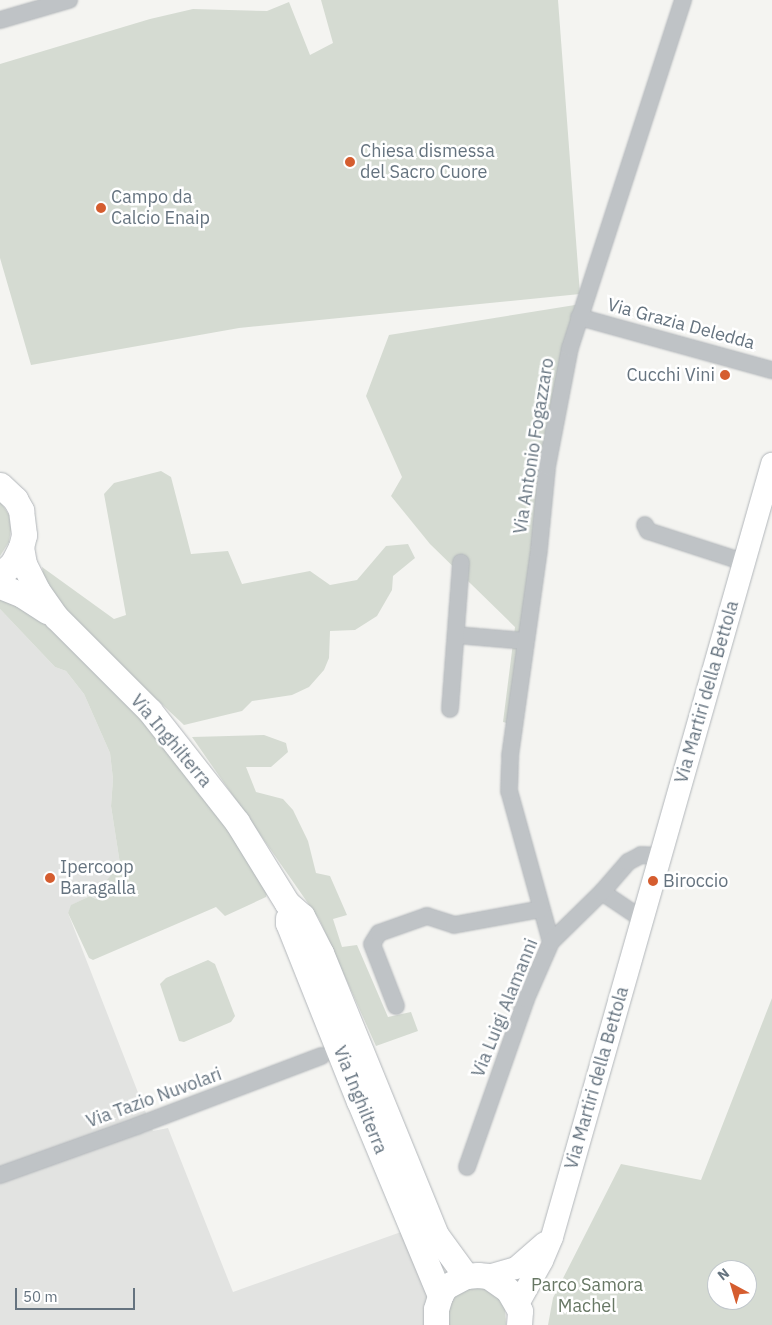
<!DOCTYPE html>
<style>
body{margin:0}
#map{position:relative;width:772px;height:1325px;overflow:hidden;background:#f4f4f1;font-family:"IBM Plex Sans",sans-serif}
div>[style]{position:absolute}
.built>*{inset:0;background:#e2e3e1}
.green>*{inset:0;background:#d5dbd2}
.roads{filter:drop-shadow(0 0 1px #b2b6ba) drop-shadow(0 0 1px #b2b6ba)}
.minor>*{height:16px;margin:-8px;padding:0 8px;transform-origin:8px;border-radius:8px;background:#bfc3c6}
.secondary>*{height:22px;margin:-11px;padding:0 11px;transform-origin:11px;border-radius:11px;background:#fff}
.primary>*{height:25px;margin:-12.5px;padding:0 12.5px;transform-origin:12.5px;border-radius:12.5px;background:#fff}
.dots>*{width:14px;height:14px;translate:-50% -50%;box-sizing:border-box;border:2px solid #fff;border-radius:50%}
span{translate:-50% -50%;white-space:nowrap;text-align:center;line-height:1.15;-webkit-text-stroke:5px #fff;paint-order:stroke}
.poi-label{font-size:18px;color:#65737f}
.left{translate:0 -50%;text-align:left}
.right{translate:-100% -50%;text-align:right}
.street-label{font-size:18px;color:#65737f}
.park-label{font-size:18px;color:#677764}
.north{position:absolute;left:707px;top:1260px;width:50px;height:50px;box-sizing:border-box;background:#fff;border:1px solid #c1c7cc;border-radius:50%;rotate:321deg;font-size:14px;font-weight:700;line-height:20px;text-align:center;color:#65737f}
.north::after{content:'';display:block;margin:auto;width:18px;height:22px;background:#d55d2f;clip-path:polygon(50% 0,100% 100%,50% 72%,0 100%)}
.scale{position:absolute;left:15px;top:1288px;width:120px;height:22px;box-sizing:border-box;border:2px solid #65737f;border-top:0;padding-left:6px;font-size:15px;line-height:18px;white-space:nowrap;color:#65737f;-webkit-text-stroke:4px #fff;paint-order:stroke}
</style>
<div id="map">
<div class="built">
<div style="clip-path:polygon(0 609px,55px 667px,66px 671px,84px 694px,110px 753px,113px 779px,111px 806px,120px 864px,104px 885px,105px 890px,96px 899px,90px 896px,72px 905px,68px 913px,153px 1131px,168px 1128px,233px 1292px,401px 1232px,458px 1325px,0 1325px)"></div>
</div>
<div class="green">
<div style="clip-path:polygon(321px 0,558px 0,580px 294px,239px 328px,31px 365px,0 258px,0 64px,150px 19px,193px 9px,267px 11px,289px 2px,310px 55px,333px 43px)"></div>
<div style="clip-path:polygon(575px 305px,582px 307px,570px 348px,515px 725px,503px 722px,515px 627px,430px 544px,391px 496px,402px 477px,366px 396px,389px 335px)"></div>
<div style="clip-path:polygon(161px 471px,171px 477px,191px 554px,228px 551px,242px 584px,310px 571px,330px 585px,357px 580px,386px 546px,408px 544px,415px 558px,393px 576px,392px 590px,377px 616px,355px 630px,330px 631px,329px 658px,324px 670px,309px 687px,292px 695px,252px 701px,242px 711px,184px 725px,63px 611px,44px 580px,42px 567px,114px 619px,126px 615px,104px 494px,114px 483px)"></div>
<div style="clip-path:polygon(0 501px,9px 515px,11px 529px,9px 542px,0 556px)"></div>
<div style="clip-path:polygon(0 594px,37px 610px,138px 712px,194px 781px,268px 890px,266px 897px,225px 916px,216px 907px,93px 960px,89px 958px,68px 913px,71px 905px,90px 896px,96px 899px,105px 890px,103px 885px,120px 864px,111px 806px,113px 779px,110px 753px,84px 694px,66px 671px,55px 667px,0 609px)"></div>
<div style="clip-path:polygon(264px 735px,286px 743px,288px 752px,271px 767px,246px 767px,256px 792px,283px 799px,293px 810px,308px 841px,316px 873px,330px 876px,347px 915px,333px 919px,342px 947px,357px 945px,388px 1017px,411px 1012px,418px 1031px,376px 1046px,319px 919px,192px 737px)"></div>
<div style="clip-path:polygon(208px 960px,215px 964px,235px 1016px,231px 1022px,184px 1042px,179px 1041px,160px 984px,166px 978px)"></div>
<div style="clip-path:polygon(evenodd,772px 998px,772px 1325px,548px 1325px,553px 1298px,621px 1164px,701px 1180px,772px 998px,717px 1270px,747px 1270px,747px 1300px,717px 1300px,717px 1270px)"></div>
<div style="clip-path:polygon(473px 1287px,487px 1288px,498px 1295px,505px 1307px,506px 1325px,447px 1325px,446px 1311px,451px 1300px,461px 1291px)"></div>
</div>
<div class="roads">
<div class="minor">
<div style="left:0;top:20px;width:72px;rotate:-16.2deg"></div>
<div style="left:579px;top:317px;width:200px;rotate:15.4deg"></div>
<div style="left:645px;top:525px;width:7px;rotate:63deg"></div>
<div style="left:648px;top:531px;width:101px;rotate:17.9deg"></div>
<div style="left:456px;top:635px;width:70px;rotate:4.9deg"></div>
<div style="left:450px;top:709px;width:147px;rotate:-85.7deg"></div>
<div style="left:602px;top:892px;width:48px;rotate:34deg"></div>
<div style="left:551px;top:942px;width:157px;rotate:-105.5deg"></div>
<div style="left:509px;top:791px;width:35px;rotate:-88deg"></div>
<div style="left:510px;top:756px;width:209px;rotate:-82deg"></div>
<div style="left:539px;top:549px;width:82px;rotate:-84.4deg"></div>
<div style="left:547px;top:467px;width:121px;rotate:-79.1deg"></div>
<div style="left:570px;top:348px;width:366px;rotate:-72deg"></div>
<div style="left:396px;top:1006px;width:66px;rotate:-111.2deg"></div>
<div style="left:372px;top:944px;width:13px;rotate:-58deg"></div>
<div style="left:379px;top:933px;width:51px;rotate:-19.5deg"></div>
<div style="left:427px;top:916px;width:28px;rotate:18deg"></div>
<div style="left:454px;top:925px;width:88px;rotate:-10.4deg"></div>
<div style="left:467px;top:1167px;width:178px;rotate:-70.6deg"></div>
<div style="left:526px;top:999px;width:62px;rotate:-66.3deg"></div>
<div style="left:551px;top:942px;width:71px;rotate:-44.4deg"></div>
<div style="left:602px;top:892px;width:40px;rotate:-49deg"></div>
<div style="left:628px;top:862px;width:15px;rotate:-28deg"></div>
<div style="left:641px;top:855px;width:19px;rotate:3deg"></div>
<div style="left:0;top:1175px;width:145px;rotate:-19.7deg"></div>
<div style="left:137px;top:1126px;width:197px;rotate:-20.8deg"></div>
</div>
<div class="secondary">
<div style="left:488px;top:1276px;width:29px;rotate:-16deg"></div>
<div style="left:516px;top:1268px;width:38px;rotate:-41deg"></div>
<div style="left:518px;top:1304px;width:49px;rotate:-60.8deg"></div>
<div style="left:542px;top:1261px;width:26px;rotate:-67deg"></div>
<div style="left:552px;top:1237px;width:804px;rotate:-74.11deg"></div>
</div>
<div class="primary">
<div style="left:0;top:485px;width:21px;rotate:43deg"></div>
<div style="left:15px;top:499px;width:13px;rotate:61deg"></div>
<div style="left:21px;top:510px;width:25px;rotate:83deg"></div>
<div style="left:24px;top:535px;width:12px;rotate:104deg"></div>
<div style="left:21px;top:547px;width:18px;rotate:117deg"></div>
<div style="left:13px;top:563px;width:18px;rotate:137deg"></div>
<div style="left:21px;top:547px;width:17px;rotate:80deg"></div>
<div style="left:24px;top:564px;width:29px;rotate:63deg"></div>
<div style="left:37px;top:590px;width:33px;rotate:55deg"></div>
<div style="left:56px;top:617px;width:133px;rotate:45deg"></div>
<div style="left:150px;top:711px;width:141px;rotate:51.9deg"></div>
<div style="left:237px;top:822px;width:95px;rotate:58.3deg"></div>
<div style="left:287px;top:903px;width:20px;rotate:41deg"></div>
<div style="left:302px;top:916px;width:42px;rotate:62.8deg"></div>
<div style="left:321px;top:953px;width:305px;rotate:67.8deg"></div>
<div style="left:436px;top:1235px;width:51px;rotate:53.8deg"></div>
<div style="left:0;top:586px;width:24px;rotate:22deg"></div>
<div style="left:22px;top:595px;width:30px;rotate:33deg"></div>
<div style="left:288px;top:918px;width:5px;rotate:90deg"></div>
<div style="left:288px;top:923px;width:192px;rotate:68.3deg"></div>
<div style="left:359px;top:1101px;width:211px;rotate:67.4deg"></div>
<div style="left:436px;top:1325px;width:16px;rotate:-90deg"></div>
<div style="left:436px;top:1309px;width:14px;rotate:-73deg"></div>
<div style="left:440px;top:1296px;width:10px;rotate:-61deg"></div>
<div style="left:445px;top:1287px;width:24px;rotate:-28deg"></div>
<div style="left:466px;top:1276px;width:12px;rotate:-5deg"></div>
<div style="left:478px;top:1275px;width:10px;rotate:6deg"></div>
<div style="left:488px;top:1276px;width:24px;rotate:35deg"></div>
<div style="left:508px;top:1290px;width:24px;rotate:60deg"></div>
<div style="left:520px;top:1311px;width:14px;rotate:94deg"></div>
</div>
</div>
<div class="dots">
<div style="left:350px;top:162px;background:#d55d2f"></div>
<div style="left:101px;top:208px;background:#d55d2f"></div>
<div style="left:725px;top:375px;background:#d55d2f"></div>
<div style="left:50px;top:878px;background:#d55d2f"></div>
<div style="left:653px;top:881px;background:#d55d2f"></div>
</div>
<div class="poi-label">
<span class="left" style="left:360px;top:162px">Chiesa dismessa<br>del Sacro Cuore</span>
<span class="left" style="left:111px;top:208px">Campo da<br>Calcio Enaip</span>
<span class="right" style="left:715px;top:375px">Cucchi Vini</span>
<span class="left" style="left:60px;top:878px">Ipercoop<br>Baragalla</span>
<span class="left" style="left:663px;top:881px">Biroccio</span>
</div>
<div class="street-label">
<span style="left:681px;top:324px;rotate:15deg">Via Grazia Deledda</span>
<span style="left:534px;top:446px;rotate:-81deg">Via Antonio Fogazzaro</span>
<span style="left:707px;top:692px;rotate:-74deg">Via Martiri della Bettola</span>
<span style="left:171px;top:741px;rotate:50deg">Via Inghilterra</span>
<span style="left:505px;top:1008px;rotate:-68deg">Via Luigi Alamanni</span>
<span style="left:597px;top:1078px;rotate:-74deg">Via Martiri della Bettola</span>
<span style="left:154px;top:1098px;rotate:-20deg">Via Tazio Nuvolari</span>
<span style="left:360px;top:1100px;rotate:68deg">Via Inghilterra</span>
</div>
<div class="park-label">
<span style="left:587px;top:1296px">Parco Samora<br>Machel</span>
</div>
<div class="north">N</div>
<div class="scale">50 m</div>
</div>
